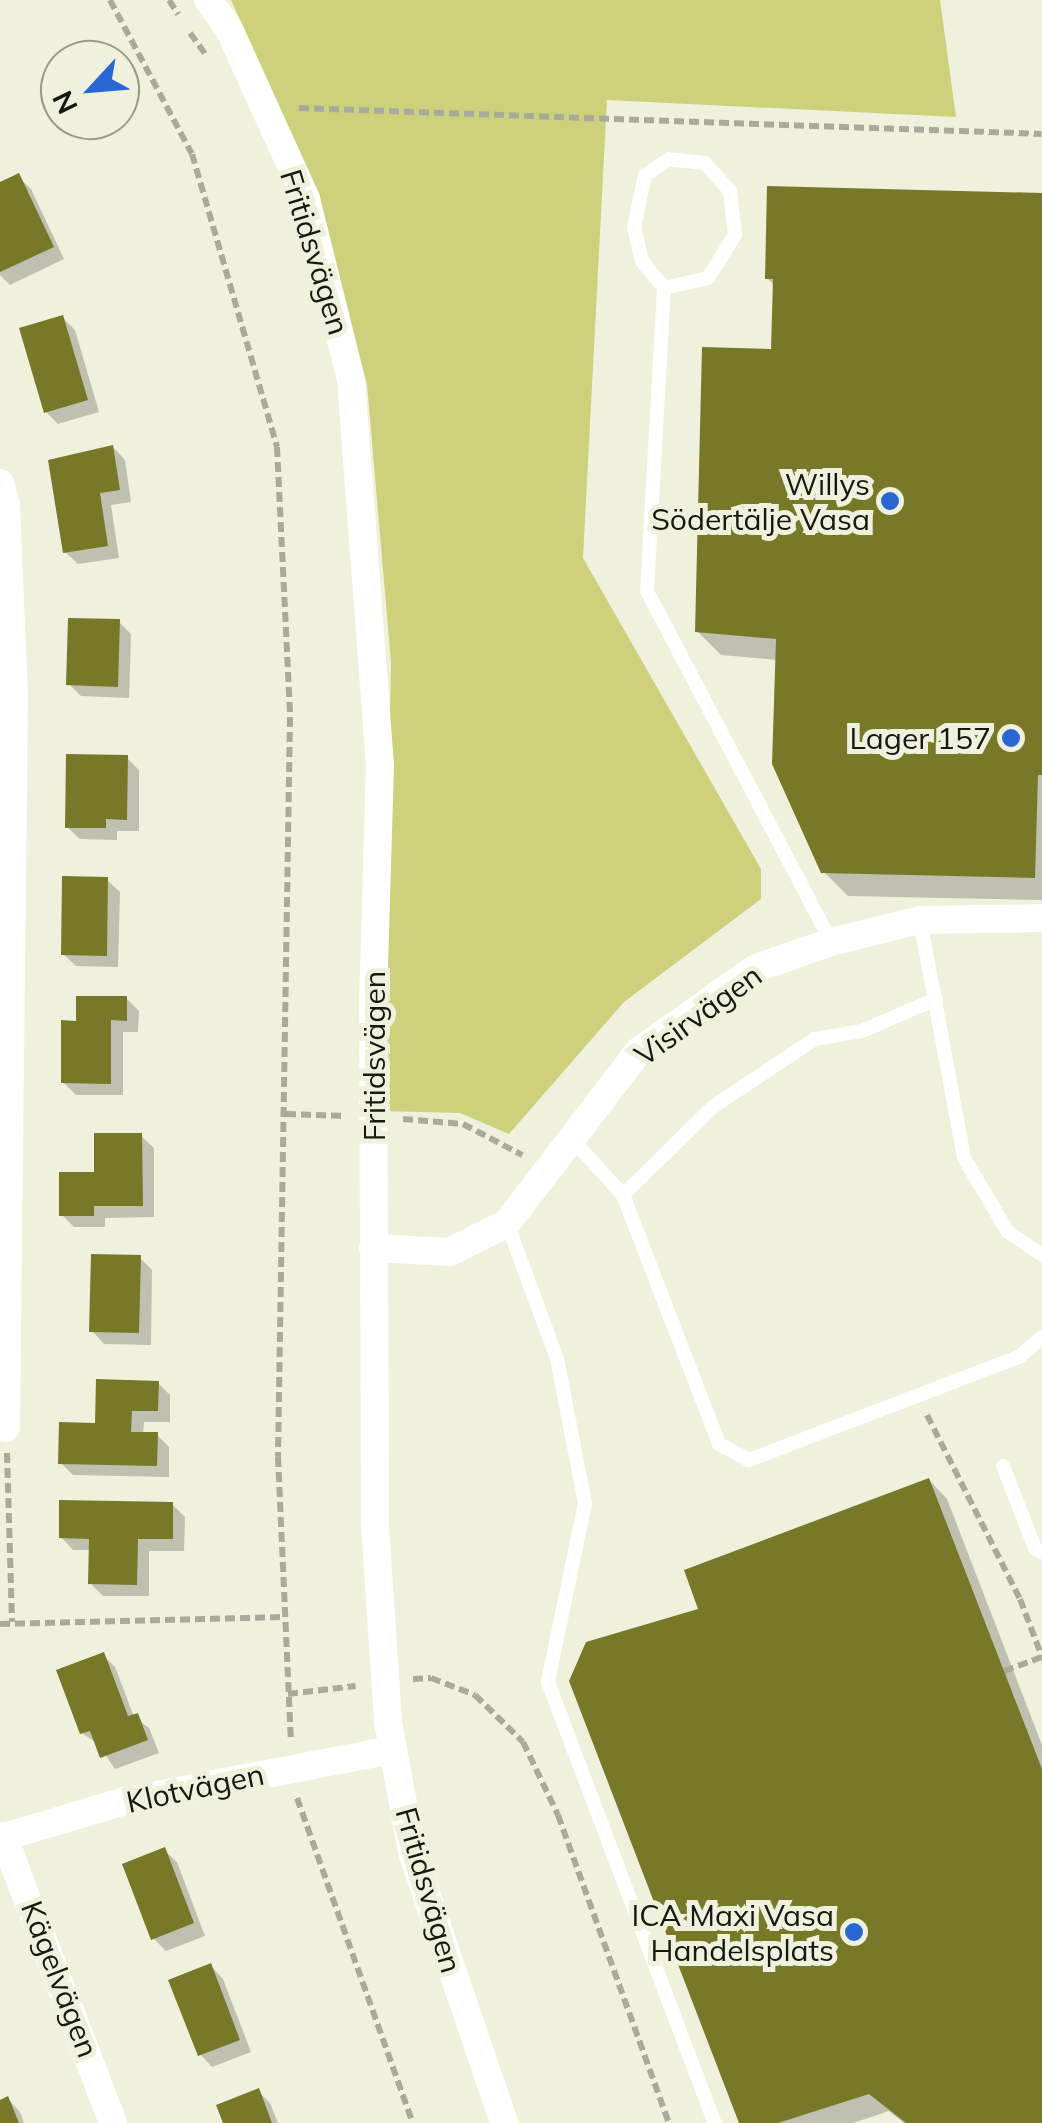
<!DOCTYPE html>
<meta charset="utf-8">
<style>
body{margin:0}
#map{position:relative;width:1042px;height:2123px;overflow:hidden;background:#eff1dd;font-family:Mulish,sans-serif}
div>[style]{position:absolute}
.green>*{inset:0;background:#cdd17c}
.shadow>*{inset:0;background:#0003}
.building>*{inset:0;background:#777928}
.path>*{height:6px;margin-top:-3px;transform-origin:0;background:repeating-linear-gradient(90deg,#a9aa9b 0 10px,transparent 0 15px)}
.service>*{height:14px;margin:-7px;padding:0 7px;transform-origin:7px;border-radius:7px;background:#fff}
.minor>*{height:28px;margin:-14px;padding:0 14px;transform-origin:14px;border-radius:14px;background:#fff}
.dots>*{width:28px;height:28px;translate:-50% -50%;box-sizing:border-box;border:5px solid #eff1dd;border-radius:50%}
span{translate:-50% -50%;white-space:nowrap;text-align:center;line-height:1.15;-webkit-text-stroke:10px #eff1dd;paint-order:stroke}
.street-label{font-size:30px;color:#171811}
.poi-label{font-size:30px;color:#171811}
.right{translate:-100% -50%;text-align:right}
.north{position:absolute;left:40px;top:40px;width:100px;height:100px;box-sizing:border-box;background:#eff1dd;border:2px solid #999a8b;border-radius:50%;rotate:244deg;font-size:28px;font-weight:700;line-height:40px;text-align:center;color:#171811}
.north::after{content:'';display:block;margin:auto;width:35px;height:45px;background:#2867d4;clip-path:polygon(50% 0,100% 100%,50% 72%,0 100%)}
</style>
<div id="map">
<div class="green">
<div style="clip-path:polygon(231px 0,940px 0,956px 117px,607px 100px,583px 558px,761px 869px,761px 899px,624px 1002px,509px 1134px,460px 1113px,383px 1111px,391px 662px,367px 384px,286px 122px)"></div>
</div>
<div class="shadow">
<div style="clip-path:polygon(18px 177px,31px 189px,64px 259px,10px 285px,0 275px,0 185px)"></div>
<div style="clip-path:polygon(1042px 195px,1042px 900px,848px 896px,824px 872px,778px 660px,721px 655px,697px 631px,773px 352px,775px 286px,767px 278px)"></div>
<div style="clip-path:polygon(63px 318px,75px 330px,99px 412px,58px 424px,46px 412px)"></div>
<div style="clip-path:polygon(113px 447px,125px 460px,131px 502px,111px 505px,119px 558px,78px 564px,65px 552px)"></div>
<div style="clip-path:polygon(119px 622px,131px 634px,129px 698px,81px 696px,69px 684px)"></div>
<div style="clip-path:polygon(126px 757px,139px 770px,139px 831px,117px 831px,117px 840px,80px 839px,67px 827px)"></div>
<div style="clip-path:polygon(107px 880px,120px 892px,118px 967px,76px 966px,63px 954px)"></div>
<div style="clip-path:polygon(126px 998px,139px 1011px,138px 1032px,123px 1032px,123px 1095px,76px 1095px,63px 1082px,78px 1023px)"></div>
<div style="clip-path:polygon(141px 1136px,154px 1148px,154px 1217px,105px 1218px,105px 1227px,74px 1227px,62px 1215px,97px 1175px)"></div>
<div style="clip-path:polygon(140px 1258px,152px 1270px,151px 1345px,104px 1344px,92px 1331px)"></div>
<div style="clip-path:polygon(158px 1383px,170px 1395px,170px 1422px,144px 1422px,143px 1435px,157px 1435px,169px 1447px,169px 1477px,73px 1475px,61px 1463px,98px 1425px)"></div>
<div style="clip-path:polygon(929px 1480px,947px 1499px,1042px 1745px,1042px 2123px,904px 2123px,889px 2111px,853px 2123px,742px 2123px,701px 1610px)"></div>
<div style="clip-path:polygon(172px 1504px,185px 1517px,184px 1551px,149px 1551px,149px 1596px,103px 1596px,90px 1583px,91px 1550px,73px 1550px,61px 1537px)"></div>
<div style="clip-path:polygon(103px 1655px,115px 1667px,134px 1717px,149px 1728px,159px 1753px,115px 1769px,98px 1744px,82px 1733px)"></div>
<div style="clip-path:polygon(164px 1850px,177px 1862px,205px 1936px,166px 1951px,153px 1938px)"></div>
<div style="clip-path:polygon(211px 1966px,223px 1979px,251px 2052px,212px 2067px,200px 2054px)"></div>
<div style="clip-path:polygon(258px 2091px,270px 2103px,278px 2123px,225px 2123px)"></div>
<div style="clip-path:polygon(8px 2099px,20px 2112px,24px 2123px,0 2123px,0 2102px)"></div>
</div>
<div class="building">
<div style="clip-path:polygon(19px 173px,54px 247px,0 272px,0 182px)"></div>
<div style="clip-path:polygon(767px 186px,1042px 193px,1042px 775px,1038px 775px,1035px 878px,821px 873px,772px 764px,776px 639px,695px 632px,702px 347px,771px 349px,773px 279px,765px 279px)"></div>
<div style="clip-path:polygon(63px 315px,88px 400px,44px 413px,19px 328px)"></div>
<div style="clip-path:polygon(113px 445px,120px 490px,100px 493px,108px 546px,63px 553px,48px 460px)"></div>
<div style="clip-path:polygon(68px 618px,120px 619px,118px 687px,66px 685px)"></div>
<div style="clip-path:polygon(66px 754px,128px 755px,127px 820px,106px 819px,106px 828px,65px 828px)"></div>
<div style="clip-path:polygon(62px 876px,108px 877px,107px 956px,61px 955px)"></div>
<div style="clip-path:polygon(76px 996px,127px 996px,127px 1021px,111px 1020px,111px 1084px,61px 1083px,61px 1020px,76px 1021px)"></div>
<div style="clip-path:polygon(94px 1133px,142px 1133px,143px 1206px,94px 1206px,94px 1216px,59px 1216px,59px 1172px,94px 1172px)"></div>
<div style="clip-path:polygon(91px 1254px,141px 1255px,139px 1333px,89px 1332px)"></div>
<div style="clip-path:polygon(96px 1379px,159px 1381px,158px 1411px,132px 1411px,131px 1432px,158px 1432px,157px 1466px,58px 1464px,59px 1422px,95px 1423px)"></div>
<div style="clip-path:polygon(929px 1478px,1042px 1769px,1042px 2123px,906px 2123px,869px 2094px,778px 2123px,739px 2123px,569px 1681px,586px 1642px,698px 1609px,684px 1570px)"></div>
<div style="clip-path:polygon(59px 1500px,173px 1502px,173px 1539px,138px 1539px,137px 1585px,88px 1584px,89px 1539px,59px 1538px)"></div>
<div style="clip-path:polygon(104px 1652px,128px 1716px,138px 1713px,148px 1740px,100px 1758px,90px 1731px,80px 1734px,56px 1670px)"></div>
<div style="clip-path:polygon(165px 1847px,194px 1923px,151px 1940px,122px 1864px)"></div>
<div style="clip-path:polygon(211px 1963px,240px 2040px,198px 2056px,168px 1980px)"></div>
<div style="clip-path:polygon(259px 2088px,272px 2123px,223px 2123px,216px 2105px)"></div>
<div style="clip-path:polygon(8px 2096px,19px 2123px,0 2123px,0 2100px)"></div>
</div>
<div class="path">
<div style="left:110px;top:0;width:174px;rotate:62deg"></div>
<div style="left:192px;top:154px;width:305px;rotate:73.8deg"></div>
<div style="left:277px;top:447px;width:270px;rotate:87.2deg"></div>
<div style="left:290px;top:717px;width:740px;rotate:90.93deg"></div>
<div style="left:278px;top:1457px;width:283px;rotate:87.4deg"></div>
<div style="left:169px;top:0;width:17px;rotate:57deg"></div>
<div style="left:190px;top:33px;width:27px;rotate:54deg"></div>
<div style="left:299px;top:108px;width:743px;rotate:2deg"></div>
<div style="left:286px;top:1114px;width:59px;rotate:1.9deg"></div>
<div style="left:403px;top:1119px;width:60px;rotate:4.8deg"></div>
<div style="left:463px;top:1124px;width:67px;rotate:27.7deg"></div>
<div style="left:927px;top:1415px;width:206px;rotate:63.2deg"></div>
<div style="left:1020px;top:1599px;width:62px;rotate:69.2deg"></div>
<div style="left:7px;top:1453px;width:169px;rotate:88.3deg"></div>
<div style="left:0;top:1624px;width:283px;rotate:-1.4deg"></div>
<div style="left:1004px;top:1671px;width:40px;rotate:-20.2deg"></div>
<div style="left:413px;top:1679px;width:18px;rotate:-3deg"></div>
<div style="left:431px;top:1678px;width:47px;rotate:21.1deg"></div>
<div style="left:475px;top:1695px;width:67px;rotate:44.4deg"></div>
<div style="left:523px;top:1742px;width:81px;rotate:64.4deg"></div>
<div style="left:558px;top:1815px;width:327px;rotate:70.2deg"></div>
<div style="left:288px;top:1694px;width:68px;rotate:-6.7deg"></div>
<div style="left:297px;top:1798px;width:345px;rotate:70.4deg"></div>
</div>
<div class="service">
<div style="left:664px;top:288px;width:45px;rotate:-12.8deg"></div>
<div style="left:708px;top:278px;width:51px;rotate:-57.9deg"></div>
<div style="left:735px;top:235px;width:44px;rotate:-96.5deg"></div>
<div style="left:730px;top:191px;width:38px;rotate:-132deg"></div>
<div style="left:705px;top:163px;width:36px;rotate:-174deg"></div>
<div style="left:669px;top:159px;width:29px;rotate:146deg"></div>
<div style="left:645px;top:175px;width:53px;rotate:101.9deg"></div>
<div style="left:634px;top:227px;width:35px;rotate:77deg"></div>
<div style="left:642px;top:261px;width:35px;rotate:51deg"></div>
<div style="left:664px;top:288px;width:303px;rotate:93.2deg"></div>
<div style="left:647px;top:591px;width:396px;rotate:62.3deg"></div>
<div style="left:920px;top:920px;width:242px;rotate:79.5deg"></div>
<div style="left:964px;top:1158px;width:86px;rotate:59.3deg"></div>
<div style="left:1008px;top:1232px;width:41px;rotate:34.1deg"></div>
<div style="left:572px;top:1139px;width:76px;rotate:47.7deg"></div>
<div style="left:623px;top:1195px;width:267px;rotate:68.9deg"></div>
<div style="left:719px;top:1444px;width:34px;rotate:28deg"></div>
<div style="left:749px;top:1460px;width:289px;rotate:-20.9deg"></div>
<div style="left:1019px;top:1357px;width:30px;rotate:-41deg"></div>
<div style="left:623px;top:1195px;width:127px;rotate:-44.4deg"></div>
<div style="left:714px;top:1106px;width:121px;rotate:-33.6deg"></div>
<div style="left:815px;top:1039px;width:48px;rotate:-9.7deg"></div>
<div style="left:862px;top:1031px;width:81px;rotate:-23.4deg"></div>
<div style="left:507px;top:1223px;width:145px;rotate:69.8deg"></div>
<div style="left:557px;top:1359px;width:147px;rotate:79deg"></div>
<div style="left:585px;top:1503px;width:183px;rotate:101.7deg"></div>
<div style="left:548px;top:1682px;width:472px;rotate:69.3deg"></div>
<div style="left:1003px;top:1466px;width:88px;rotate:68.7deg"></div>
<div style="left:1035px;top:1548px;width:8px;rotate:30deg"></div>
</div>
<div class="minor">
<div style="left:208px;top:0;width:36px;rotate:54deg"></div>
<div style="left:229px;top:29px;width:187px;rotate:65.6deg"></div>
<div style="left:306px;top:199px;width:187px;rotate:76deg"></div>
<div style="left:351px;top:380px;width:386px;rotate:85.7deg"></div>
<div style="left:380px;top:765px;width:231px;rotate:91.7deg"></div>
<div style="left:373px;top:996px;width:529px;rotate:89.78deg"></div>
<div style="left:375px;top:1525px;width:197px;rotate:86.2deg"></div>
<div style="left:388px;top:1722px;width:132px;rotate:79.5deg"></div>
<div style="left:412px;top:1852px;width:286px;rotate:71.2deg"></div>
<div style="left:0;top:483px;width:23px;rotate:75deg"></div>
<div style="left:6px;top:505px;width:193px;rotate:87.6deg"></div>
<div style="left:14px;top:698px;width:730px;rotate:90.63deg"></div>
<div style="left:373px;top:1248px;width:77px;rotate:3deg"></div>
<div style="left:450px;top:1252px;width:64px;rotate:-27deg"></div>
<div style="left:507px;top:1223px;width:217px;rotate:-52.5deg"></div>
<div style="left:639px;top:1051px;width:143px;rotate:-35.4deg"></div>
<div style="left:756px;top:968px;width:79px;rotate:-19.1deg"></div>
<div style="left:831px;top:942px;width:92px;rotate:-13.9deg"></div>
<div style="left:920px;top:920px;width:122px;rotate:-0.9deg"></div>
<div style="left:3px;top:1836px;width:307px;rotate:69deg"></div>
<div style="left:0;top:1838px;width:130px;rotate:-16.5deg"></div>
<div style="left:125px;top:1801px;width:273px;rotate:-10.8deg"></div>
</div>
<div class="dots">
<div style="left:890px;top:501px;background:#2867d4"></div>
<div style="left:1011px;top:738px;background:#2867d4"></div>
<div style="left:854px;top:1932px;background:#2867d4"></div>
</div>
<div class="street-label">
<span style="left:315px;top:252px;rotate:73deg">Fritidsvägen</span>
<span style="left:698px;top:1015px;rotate:-36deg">Visirvägen</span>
<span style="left:374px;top:1056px;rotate:-90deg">Fritidsvägen</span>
<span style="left:195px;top:1788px;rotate:-12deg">Klotvägen</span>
<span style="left:429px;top:1890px;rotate:74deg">Fritidsvägen</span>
<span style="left:60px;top:1979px;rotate:69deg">Kägelvägen</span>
</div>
<div class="poi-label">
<span class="right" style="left:870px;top:501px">Willys<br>Södertälje Vasa</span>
<span class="right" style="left:991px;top:738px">Lager 157</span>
<span class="right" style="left:834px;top:1932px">ICA Maxi Vasa<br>Handelsplats</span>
</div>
<div class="north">N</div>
</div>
